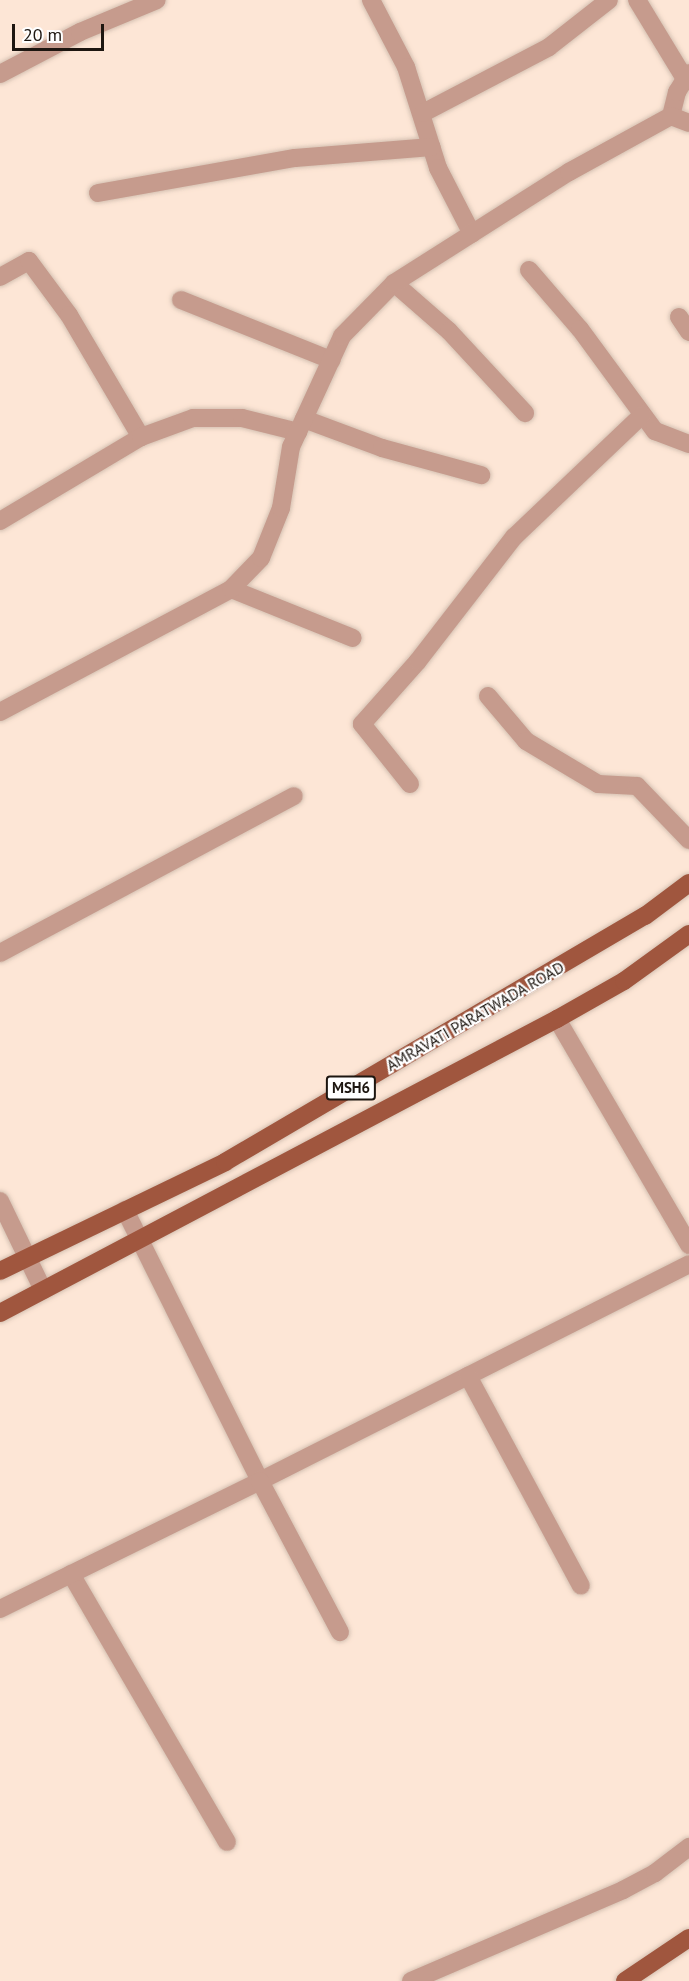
<!DOCTYPE html>
<style>
body{margin:0}
#map{position:relative;width:689px;height:1981px;overflow:hidden;background:#fde6d6;font-family:"PT Sans",sans-serif}
div>[style]{position:absolute}
.roads{filter:drop-shadow(0 0 2px #d5c1b2) drop-shadow(0 0 2px #d5c1b2)}
.minor>*{height:18px;margin:-9px;padding:0 9px;transform-origin:9px;border-radius:9px;background:#c69b8d}
.major>*{height:18px;margin:-9px;padding:0 9px;transform-origin:9px;border-radius:9px;background:#a0563e}
span{translate:-50% -50%;white-space:nowrap;text-align:center;line-height:1.15;-webkit-text-stroke:4.5px #fff;paint-order:stroke}
.shield-label span{padding:2px 4px;background:#fff;border:2px solid;border-radius:4px;-webkit-text-stroke-width:0}
.shield-label{font-size:15px;color:#1d1610;font-weight:700}
.street-label{font-size:16px;color:#1d1610}
.scale{position:absolute;left:12px;top:24px;width:92px;height:27px;box-sizing:border-box;border:3px solid #1d1610;border-top:0;padding-left:8px;font-size:18px;line-height:21px;white-space:nowrap;color:#1d1610;-webkit-text-stroke:4px #fff;paint-order:stroke}
</style>
<div id="map">
<div class="roads">
<div class="minor">
<div style="left:371px;top:0;width:76px;rotate:62.4deg"></div>
<div style="left:406px;top:67px;width:106px;rotate:72.4deg"></div>
<div style="left:438px;top:168px;width:74px;rotate:62.7deg"></div>
<div style="left:637px;top:0;width:92px;rotate:58.7deg"></div>
<div style="left:0;top:74px;width:90px;rotate:-27.7deg"></div>
<div style="left:80px;top:32px;width:83px;rotate:-22.6deg"></div>
<div style="left:423px;top:113px;width:142px;rotate:-27.6deg"></div>
<div style="left:549px;top:47px;width:76px;rotate:-38.1deg"></div>
<div style="left:671px;top:116px;width:25px;rotate:-76deg"></div>
<div style="left:677px;top:92px;width:22px;rotate:-58deg"></div>
<div style="left:98px;top:193px;width:200px;rotate:-10.1deg"></div>
<div style="left:295px;top:158px;width:137px;rotate:-4.6deg"></div>
<div style="left:529px;top:270px;width:78px;rotate:49.2deg"></div>
<div style="left:580px;top:329px;width:127px;rotate:53.7deg"></div>
<div style="left:655px;top:431px;width:36px;rotate:21deg"></div>
<div style="left:0;top:277px;width:33px;rotate:-29deg"></div>
<div style="left:29px;top:261px;width:67px;rotate:53.5deg"></div>
<div style="left:69px;top:315px;width:142px;rotate:59.5deg"></div>
<div style="left:394px;top:283px;width:73px;rotate:41.1deg"></div>
<div style="left:449px;top:331px;width:112px;rotate:47.2deg"></div>
<div style="left:181px;top:300px;width:162px;rotate:21.8deg"></div>
<div style="left:679px;top:317px;width:18px;rotate:56deg"></div>
<div style="left:304px;top:419px;width:83px;rotate:20.4deg"></div>
<div style="left:382px;top:448px;width:103px;rotate:15.3deg"></div>
<div style="left:0;top:521px;width:164px;rotate:-30.8deg"></div>
<div style="left:141px;top:437px;width:55px;rotate:-20.1deg"></div>
<div style="left:193px;top:418px;width:49px"></div>
<div style="left:242px;top:418px;width:58px;rotate:14deg"></div>
<div style="left:231px;top:589px;width:131px;rotate:21.9deg"></div>
<div style="left:488px;top:696px;width:59px;rotate:49.8deg"></div>
<div style="left:526px;top:741px;width:84px;rotate:30.8deg"></div>
<div style="left:598px;top:784px;width:39px;rotate:3deg"></div>
<div style="left:637px;top:786px;width:75px;rotate:46.1deg"></div>
<div style="left:0;top:712px;width:262px;rotate:-28deg"></div>
<div style="left:231px;top:589px;width:43px;rotate:-45.9deg"></div>
<div style="left:261px;top:558px;width:54px;rotate:-68.2deg"></div>
<div style="left:281px;top:508px;width:62px;rotate:-80.7deg"></div>
<div style="left:291px;top:447px;width:122px;rotate:-65.3deg"></div>
<div style="left:342px;top:336px;width:74px;rotate:-45.5deg"></div>
<div style="left:394px;top:283px;width:207px;rotate:-32.4deg"></div>
<div style="left:569px;top:172px;width:116px;rotate:-28.8deg"></div>
<div style="left:671px;top:116px;width:19px;rotate:21deg"></div>
<div style="left:410px;top:784px;width:77px;rotate:-128.7deg"></div>
<div style="left:362px;top:724px;width:84px;rotate:-48.4deg"></div>
<div style="left:418px;top:661px;width:157px;rotate:-52.3deg"></div>
<div style="left:514px;top:537px;width:177px;rotate:-43.6deg"></div>
<div style="left:0;top:953px;width:333px;rotate:-28.1deg"></div>
<div style="left:557px;top:1019px;width:262px;rotate:59.7deg"></div>
<div style="left:0;top:1201px;width:99px;rotate:64.2deg"></div>
<div style="left:125px;top:1210px;width:303px;rotate:63.5deg"></div>
<div style="left:260px;top:1481px;width:481px;rotate:-26.8deg"></div>
<div style="left:468px;top:1376px;width:238px;rotate:61.7deg"></div>
<div style="left:71px;top:1574px;width:310px;rotate:59.8deg"></div>
<div style="left:0;top:1609px;width:290px;rotate:-26.2deg"></div>
<div style="left:260px;top:1481px;width:171px;rotate:62.1deg"></div>
<div style="left:411px;top:1981px;width:231px;rotate:-23.2deg"></div>
<div style="left:623px;top:1890px;width:36px;rotate:-28deg"></div>
<div style="left:655px;top:1873px;width:43px;rotate:-37.4deg"></div>
</div>
<div class="major">
<div style="left:0;top:1271px;width:250px;rotate:-25.8deg"></div>
<div style="left:225px;top:1162px;width:487px;rotate:-30.4deg"></div>
<div style="left:645px;top:916px;width:55px;rotate:-36.9deg"></div>
<div style="left:0;top:1313px;width:630px;rotate:-27.83deg"></div>
<div style="left:557px;top:1019px;width:77px;rotate:-29.6deg"></div>
<div style="left:624px;top:981px;width:80px;rotate:-35.9deg"></div>
<div style="left:625px;top:1981px;width:77px;rotate:-33.9deg"></div>
</div>
</div>
<div class="shield-label">
<span style="left:351px;top:1088px">MSH6</span>
</div>
<div class="street-label">
<span style="left:475px;top:1016px;rotate:-30deg">AMRAVATI PARATWADA ROAD</span>
</div>
<div class="scale">20 m</div>
</div>
